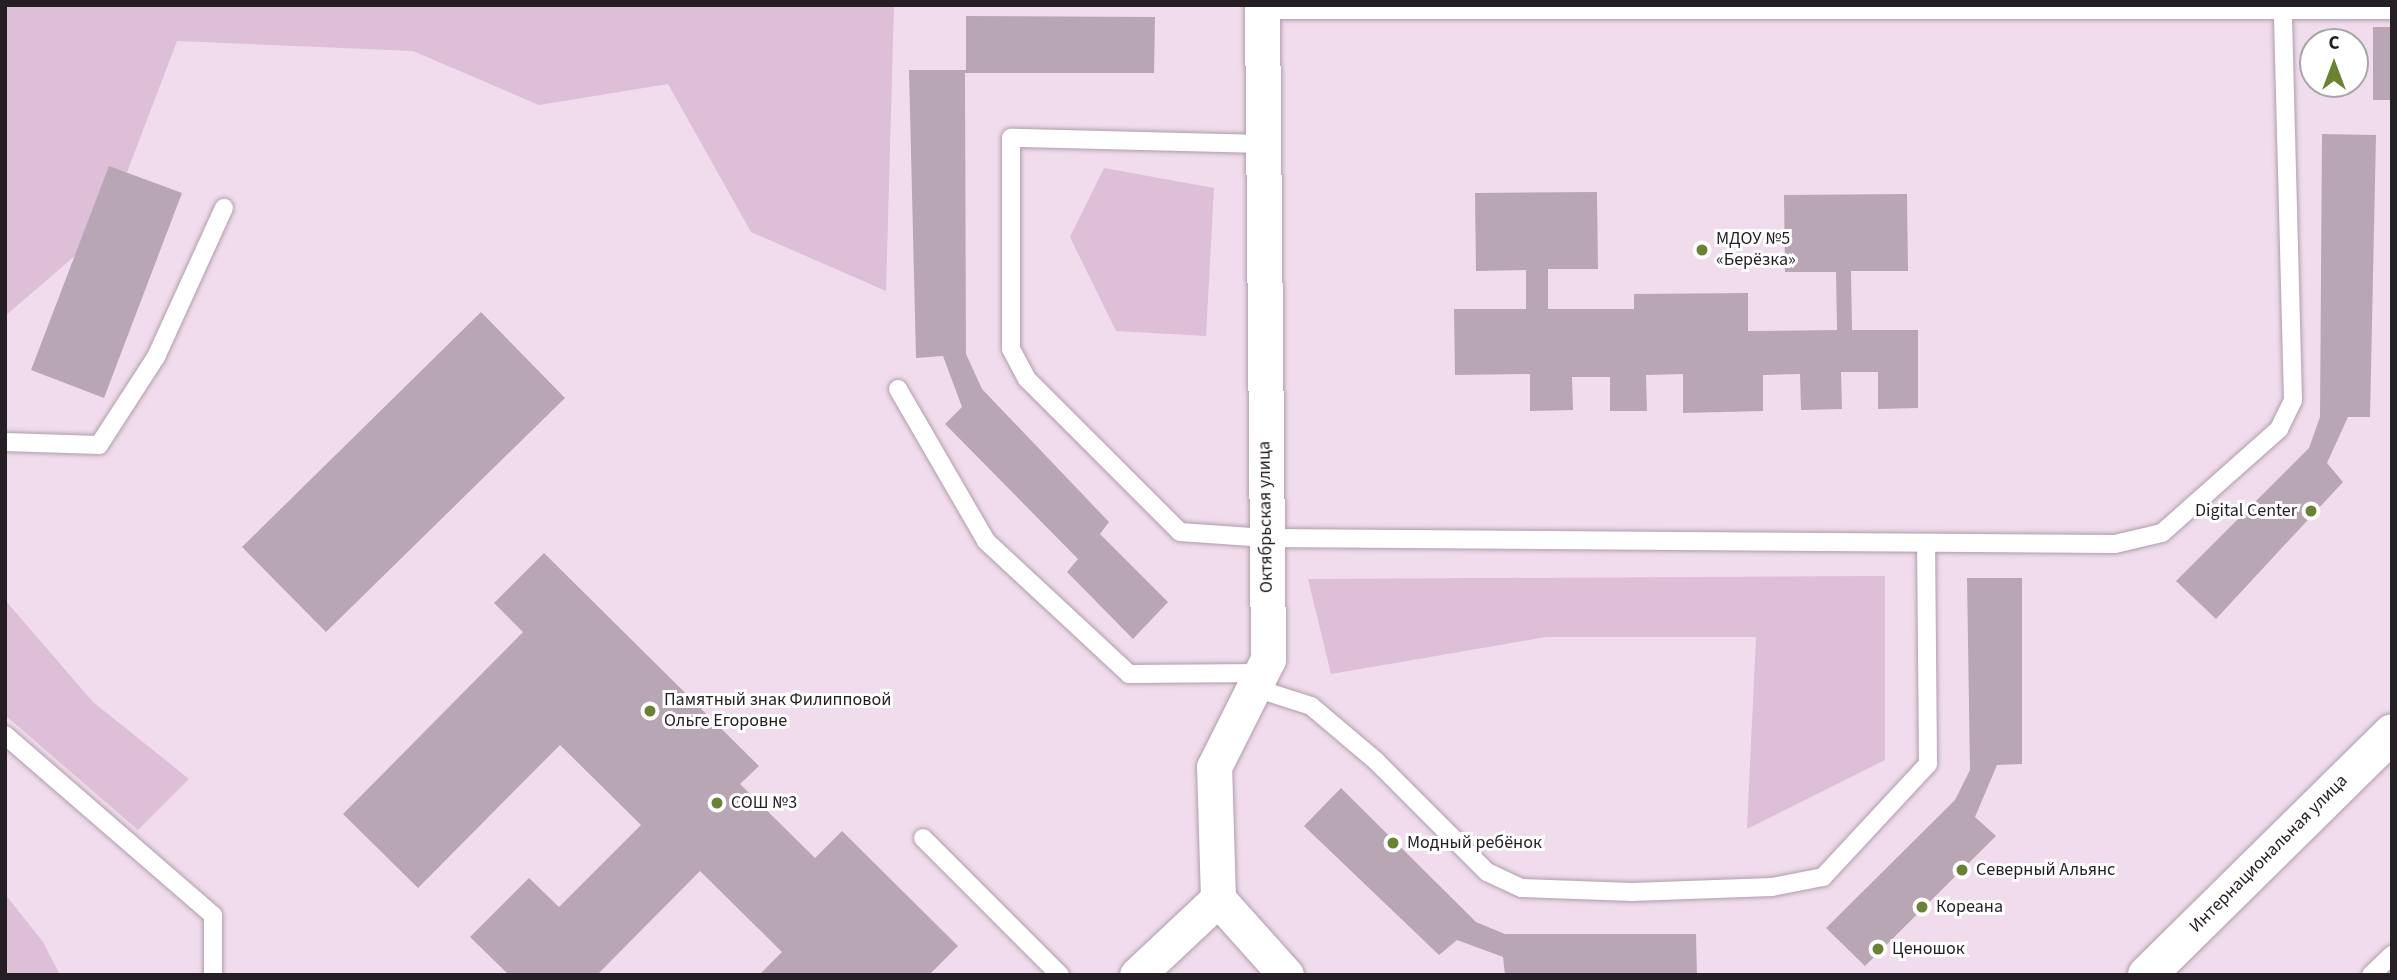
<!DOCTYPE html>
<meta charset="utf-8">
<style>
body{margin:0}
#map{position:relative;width:2397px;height:980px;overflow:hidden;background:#f0dcec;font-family:"Source Sans 3",sans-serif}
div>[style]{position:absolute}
.green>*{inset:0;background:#ddbfd7}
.building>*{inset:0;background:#b9a6b5}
.roads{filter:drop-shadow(0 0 2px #b09dac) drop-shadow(0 0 2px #b09dac)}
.service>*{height:18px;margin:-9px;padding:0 9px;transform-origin:9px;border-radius:9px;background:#fff}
.minor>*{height:35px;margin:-17.5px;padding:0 17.5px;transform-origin:17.5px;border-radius:17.5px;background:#fff}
.secondary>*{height:38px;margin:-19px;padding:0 19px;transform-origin:19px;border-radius:19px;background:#fff}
.dots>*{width:19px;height:19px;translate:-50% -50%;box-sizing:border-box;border:4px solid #fff;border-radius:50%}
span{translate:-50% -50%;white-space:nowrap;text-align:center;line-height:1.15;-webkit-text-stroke:6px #fff;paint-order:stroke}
.poi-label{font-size:18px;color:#251e24}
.left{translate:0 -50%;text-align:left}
.right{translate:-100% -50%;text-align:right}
.street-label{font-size:18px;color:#251e24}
.frame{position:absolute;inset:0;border:7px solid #251e24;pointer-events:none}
.north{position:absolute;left:2299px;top:28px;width:70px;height:70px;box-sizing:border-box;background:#fff;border:2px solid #a8a5a7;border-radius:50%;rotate:0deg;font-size:19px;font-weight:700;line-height:28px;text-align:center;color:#251e24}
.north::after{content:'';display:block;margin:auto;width:24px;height:32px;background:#6b8133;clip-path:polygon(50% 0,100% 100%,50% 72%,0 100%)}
</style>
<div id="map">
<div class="green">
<div style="clip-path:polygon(5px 5px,894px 5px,886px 291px,751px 232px,668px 84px,539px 105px,413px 51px,177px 41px,105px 230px,5px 316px)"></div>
<div style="clip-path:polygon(1104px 168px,1214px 188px,1206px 336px,1116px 331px,1070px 237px)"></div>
<div style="clip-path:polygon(1885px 576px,1885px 760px,1747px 829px,1756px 637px,1546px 637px,1331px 674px,1308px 579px)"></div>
<div style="clip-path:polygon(5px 600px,93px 702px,189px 779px,138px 830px,5px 715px)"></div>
<div style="clip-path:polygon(5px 894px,43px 942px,60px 975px,5px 975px)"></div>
</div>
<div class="building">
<div style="clip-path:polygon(966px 16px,1155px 17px,1154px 73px,965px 73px,966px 354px,982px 389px,1109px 522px,1100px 534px,1168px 602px,1133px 639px,1067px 572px,1078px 559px,945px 424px,962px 407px,943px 356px,916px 358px,909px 70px,966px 70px)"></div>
<div style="clip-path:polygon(2373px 27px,2392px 27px,2392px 100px,2373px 100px)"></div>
<div style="clip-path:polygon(2322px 134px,2376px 135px,2370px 417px,2348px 417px,2327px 463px,2343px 482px,2216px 619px,2176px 581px,2309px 448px,2320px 417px)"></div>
<div style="clip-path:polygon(109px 166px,182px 193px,104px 398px,31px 370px)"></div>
<div style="clip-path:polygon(1597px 192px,1598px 269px,1548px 269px,1548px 309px,1634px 309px,1634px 294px,1748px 293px,1748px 331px,1837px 330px,1836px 272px,1785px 272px,1784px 195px,1907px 194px,1908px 271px,1851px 271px,1852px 330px,1918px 330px,1918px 408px,1878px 409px,1878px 372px,1841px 372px,1842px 409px,1801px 410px,1800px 374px,1763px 375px,1763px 411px,1683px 413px,1683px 374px,1646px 375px,1647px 411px,1610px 411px,1610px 377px,1572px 377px,1573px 410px,1530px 411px,1530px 374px,1455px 375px,1454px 309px,1526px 309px,1526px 270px,1476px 271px,1475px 193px)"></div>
<div style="clip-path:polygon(481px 312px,565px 398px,326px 632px,242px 547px)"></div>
<div style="clip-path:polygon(544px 553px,759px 766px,740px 784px,815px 858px,842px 831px,958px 946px,929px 975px,759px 975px,782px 952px,700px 871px,597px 975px,509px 975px,470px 937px,529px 878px,559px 907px,641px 825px,560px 745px,418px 888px,343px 814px,523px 632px,494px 603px)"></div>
<div style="clip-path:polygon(1967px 578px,2022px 578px,2022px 764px,1997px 765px,1975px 817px,1996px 836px,1865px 966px,1826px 928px,1955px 800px,1970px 770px)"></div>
<div style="clip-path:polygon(1341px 788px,1476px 922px,1505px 934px,1696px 934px,1697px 975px,1505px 975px,1503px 957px,1457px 940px,1439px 955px,1304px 826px)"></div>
</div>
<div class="roads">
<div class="service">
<div style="left:1262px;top:10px;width:1130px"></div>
<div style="left:1264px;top:144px;width:253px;rotate:-178.6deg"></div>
<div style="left:1011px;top:138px;width:211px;rotate:90deg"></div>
<div style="left:1011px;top:349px;width:34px;rotate:62deg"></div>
<div style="left:1027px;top:379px;width:216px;rotate:45deg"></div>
<div style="left:1180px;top:532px;width:86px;rotate:4deg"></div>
<div style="left:1266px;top:538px;width:849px;rotate:0.4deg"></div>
<div style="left:2115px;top:544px;width:48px;rotate:-13.2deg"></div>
<div style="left:2162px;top:533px;width:157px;rotate:-41.6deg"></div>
<div style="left:2279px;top:429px;width:32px;rotate:-64deg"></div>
<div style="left:2293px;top:400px;width:389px;rotate:-91.5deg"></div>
<div style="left:898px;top:389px;width:176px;rotate:59.9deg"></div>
<div style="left:986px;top:541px;width:195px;rotate:42.9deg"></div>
<div style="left:1129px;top:674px;width:133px;rotate:-0.4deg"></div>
<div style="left:5px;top:442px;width:94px;rotate:1.8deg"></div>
<div style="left:99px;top:445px;width:105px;rotate:-57.1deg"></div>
<div style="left:156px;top:357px;width:164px;rotate:-65.5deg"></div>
<div style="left:1255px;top:688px;width:59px;rotate:17.8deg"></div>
<div style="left:1311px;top:706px;width:85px;rotate:40.2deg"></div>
<div style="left:1376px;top:761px;width:157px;rotate:45deg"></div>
<div style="left:1487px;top:872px;width:38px;rotate:25deg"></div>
<div style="left:1522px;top:888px;width:110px;rotate:2.1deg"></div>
<div style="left:1632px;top:892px;width:140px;rotate:-2deg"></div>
<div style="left:1772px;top:887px;width:52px;rotate:-11.1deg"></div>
<div style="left:1823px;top:877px;width:154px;rotate:-47.1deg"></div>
<div style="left:1928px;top:764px;width:218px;rotate:-90.5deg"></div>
<div style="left:5px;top:735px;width:275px;rotate:40.9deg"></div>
<div style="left:213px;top:915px;width:60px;rotate:90deg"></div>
<div style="left:923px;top:838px;width:194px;rotate:45deg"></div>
<div style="left:2371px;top:975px;width:29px;rotate:-44deg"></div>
</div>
<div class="minor">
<div style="left:1218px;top:899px;width:102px;rotate:48.2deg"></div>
<div style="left:1137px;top:975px;width:111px;rotate:-43.2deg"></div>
<div style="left:1218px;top:899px;width:132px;rotate:-91.7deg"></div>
<div style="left:1214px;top:767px;width:121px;rotate:-63.4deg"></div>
<div style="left:1268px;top:659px;width:654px;rotate:-90.53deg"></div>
</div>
<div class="secondary">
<div style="left:2147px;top:975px;width:344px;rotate:-44.6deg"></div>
</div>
</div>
<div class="dots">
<div style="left:1702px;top:250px;background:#6b8133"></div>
<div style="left:2311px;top:511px;background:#6b8133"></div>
<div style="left:650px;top:711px;background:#6b8133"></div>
<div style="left:717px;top:803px;background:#6b8133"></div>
<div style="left:1393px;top:843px;background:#6b8133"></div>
<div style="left:1962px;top:870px;background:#6b8133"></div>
<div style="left:1922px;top:907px;background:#6b8133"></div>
<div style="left:1878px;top:949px;background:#6b8133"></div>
</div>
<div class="poi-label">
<span class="left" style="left:1716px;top:250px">МДОУ №5<br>«Берёзка»</span>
<span class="right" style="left:2297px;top:511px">Digital Center</span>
<span class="left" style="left:664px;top:711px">Памятный знак Филипповой<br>Ольге Егоровне</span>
<span class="left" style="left:731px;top:803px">СОШ №3</span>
<span class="left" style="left:1407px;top:843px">Модный ребёнок</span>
<span class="left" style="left:1976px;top:870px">Северный Альянс</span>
<span class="left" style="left:1936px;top:907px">Кореана</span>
<span class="left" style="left:1892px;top:949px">Ценошок</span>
</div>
<div class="street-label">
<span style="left:1266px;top:517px;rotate:-91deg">Октябрьская улица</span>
<span style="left:2269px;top:854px;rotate:-45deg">Интернациональная улица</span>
</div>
<div class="frame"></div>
<div class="north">С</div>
</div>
